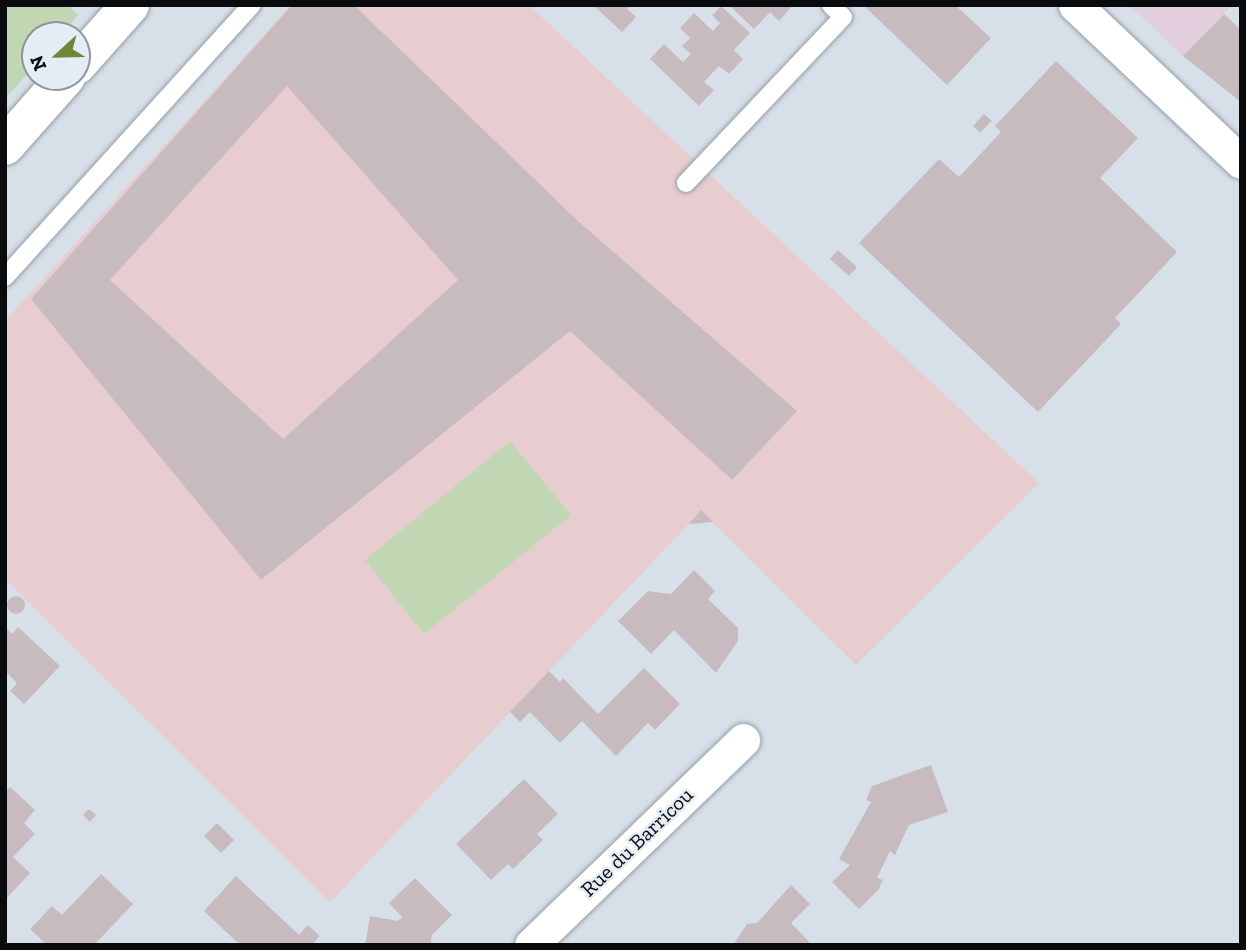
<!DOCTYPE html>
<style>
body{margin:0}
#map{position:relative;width:1246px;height:950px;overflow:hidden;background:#d7e0e9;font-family:"Zilla Slab",serif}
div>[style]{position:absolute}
.commercial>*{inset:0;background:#e2cedd}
.education>*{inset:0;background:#e8cdd0}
.green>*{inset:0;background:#c1d6b3}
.building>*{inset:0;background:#c7bbc0}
.round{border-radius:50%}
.roads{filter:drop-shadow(0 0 2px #959ea6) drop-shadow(0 0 2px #959ea6)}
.lane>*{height:18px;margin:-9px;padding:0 9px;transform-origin:9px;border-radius:9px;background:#fff}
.street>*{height:33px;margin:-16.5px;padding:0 16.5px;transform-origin:16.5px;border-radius:16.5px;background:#fff}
.secondary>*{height:38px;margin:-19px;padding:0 19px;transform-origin:19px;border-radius:19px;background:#fff}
span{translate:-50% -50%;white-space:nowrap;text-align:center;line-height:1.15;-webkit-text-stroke:5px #e4edf6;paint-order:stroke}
.street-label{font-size:21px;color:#090c0f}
.frame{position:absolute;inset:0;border:7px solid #090c0f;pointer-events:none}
.north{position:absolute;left:21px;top:21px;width:70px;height:70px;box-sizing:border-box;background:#e4edf6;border:2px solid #8c939a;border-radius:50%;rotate:248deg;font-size:19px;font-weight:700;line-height:28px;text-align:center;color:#090c0f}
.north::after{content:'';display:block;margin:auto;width:24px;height:32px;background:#728636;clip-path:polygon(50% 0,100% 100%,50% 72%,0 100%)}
</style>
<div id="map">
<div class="commercial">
<div style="clip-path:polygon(1129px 5px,1232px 5px,1183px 56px)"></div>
</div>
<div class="education">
<div style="clip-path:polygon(291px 5px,529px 5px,1039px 483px,856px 665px,701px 511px,330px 902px,5px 579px,5px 321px)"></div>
</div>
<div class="green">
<div style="clip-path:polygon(10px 5px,68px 5px,78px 15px,61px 35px,35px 35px,35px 65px,5px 99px,5px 11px)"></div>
<div style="clip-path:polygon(510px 441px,571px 515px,424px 634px,365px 560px)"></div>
</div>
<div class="building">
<div style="clip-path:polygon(evenodd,292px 5px,354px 5px,579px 222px,797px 411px,732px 480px,570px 331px,261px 580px,31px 299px,292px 5px,287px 86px,458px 280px,283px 439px,110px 280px,287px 86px)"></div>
<div style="clip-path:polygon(593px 5px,630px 5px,627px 9px,636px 17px,622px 32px)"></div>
<div style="clip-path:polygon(729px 5px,793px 5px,779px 21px,770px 12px,754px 29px)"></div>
<div style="clip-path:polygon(863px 5px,955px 5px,991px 38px,947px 85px)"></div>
<div style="clip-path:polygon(721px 6px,750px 33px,734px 50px,743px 59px,729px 74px,719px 66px,704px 82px,714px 90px,699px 106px,650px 59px,664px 44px,683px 62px,691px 54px,682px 46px,690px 38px,680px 28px,694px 13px,713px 31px,720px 23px,712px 15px)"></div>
<div style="clip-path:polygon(1224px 14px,1241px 30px,1241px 102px,1183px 56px)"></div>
<div style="clip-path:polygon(1056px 61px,1138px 138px,1100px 178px,1177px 252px,1115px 318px,1121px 324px,1038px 412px,859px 243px,939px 159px,959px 177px,1001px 132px,995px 126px)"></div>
<div style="clip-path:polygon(984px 114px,992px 121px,980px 133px,973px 126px)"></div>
<div style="clip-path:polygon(838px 250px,857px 267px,849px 276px,830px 259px)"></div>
<div style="clip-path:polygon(701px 510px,713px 522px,689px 524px)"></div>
<div style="clip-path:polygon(694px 570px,715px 591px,708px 599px,738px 628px,738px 641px,716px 673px,674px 630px,651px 654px,618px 621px,648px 591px,671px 594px)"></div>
<div class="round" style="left:7px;top:596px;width:18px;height:18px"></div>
<div style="clip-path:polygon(5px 627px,12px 634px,18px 627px,60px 666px,24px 704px,10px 691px,17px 683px,5px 671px)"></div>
<div style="clip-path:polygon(644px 668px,680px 704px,655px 730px,648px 723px,616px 756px,582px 721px,560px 743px,530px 712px,520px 722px,510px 712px,549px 671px,560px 682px,563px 678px,598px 714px)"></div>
<div style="clip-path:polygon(931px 765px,948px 812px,909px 825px,895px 855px,890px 851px,877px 878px,883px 880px,878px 890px,859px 909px,832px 882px,850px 865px,839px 859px,871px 802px,866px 800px,872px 786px)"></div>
<div style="clip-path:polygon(524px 779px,558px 814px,537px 834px,543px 840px,513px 869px,508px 864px,491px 880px,456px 844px)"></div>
<div style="clip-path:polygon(10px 787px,35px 810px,24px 823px,35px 834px,13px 857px,30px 873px,5px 900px,5px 792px)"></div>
<div style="clip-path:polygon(89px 809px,96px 815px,90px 822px,83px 815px)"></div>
<div style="clip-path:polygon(217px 823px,234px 840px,221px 853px,204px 836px)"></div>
<div style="clip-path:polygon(101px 874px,133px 904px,94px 945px,47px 945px,30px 929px,52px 906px,62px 915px)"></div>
<div style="clip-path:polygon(236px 876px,299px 935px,308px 925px,320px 936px,312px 945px,240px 945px,204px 911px)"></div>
<div style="clip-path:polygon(415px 878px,452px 915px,432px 935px,430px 945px,365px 945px,370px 916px,398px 921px,402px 917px,389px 903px)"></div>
<div style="clip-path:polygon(791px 885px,810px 904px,791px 923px,812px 945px,733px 945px,747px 924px,757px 923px)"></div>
</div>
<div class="roads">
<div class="lane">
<div style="left:686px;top:183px;width:228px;rotate:-46.6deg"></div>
<div style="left:843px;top:17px;width:17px;rotate:-135deg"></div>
<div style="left:5px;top:277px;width:367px;rotate:-47.8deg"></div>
</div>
<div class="street">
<div style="left:1075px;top:5px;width:228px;rotate:43.4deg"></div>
<div style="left:531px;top:945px;width:295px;rotate:-44deg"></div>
</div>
<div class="secondary">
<div style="left:77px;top:65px;width:80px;rotate:-48.5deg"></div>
<div style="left:5px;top:146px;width:92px;rotate:-48.5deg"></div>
</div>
</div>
<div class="street-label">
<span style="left:637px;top:842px;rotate:-44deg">Rue du Barricou</span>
</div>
<div class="frame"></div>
<div class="north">N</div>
</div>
